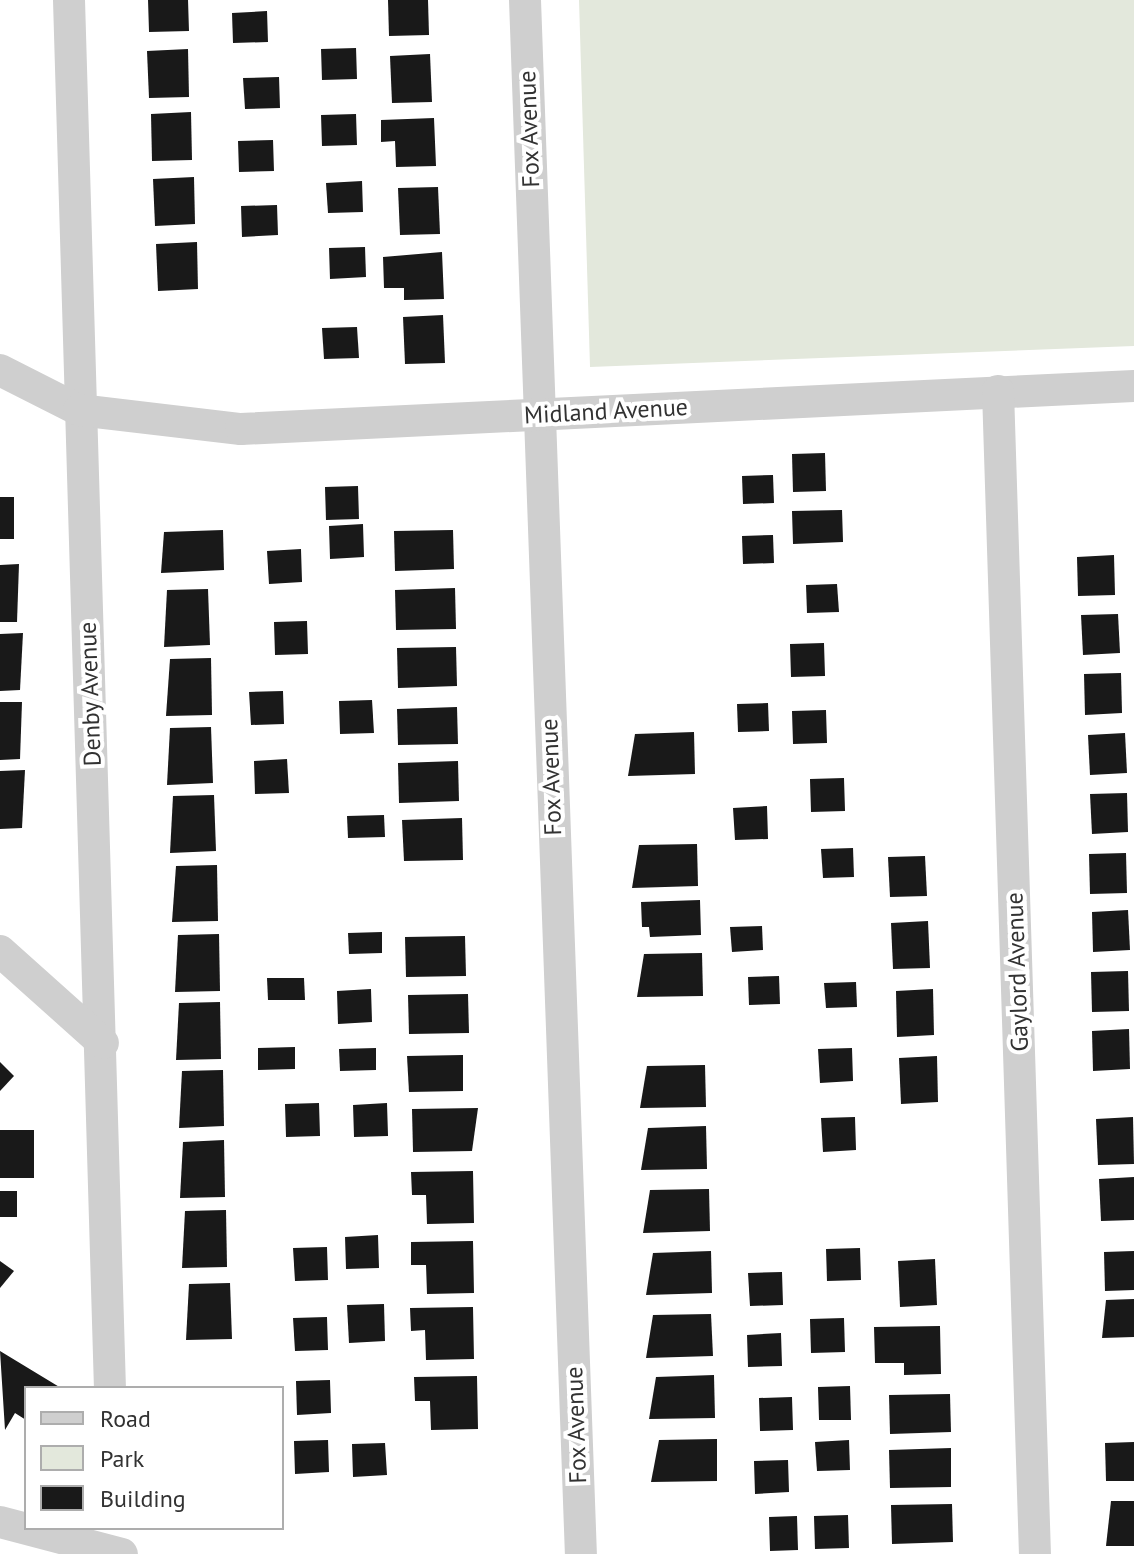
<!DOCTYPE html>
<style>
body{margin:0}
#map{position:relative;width:1134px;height:1554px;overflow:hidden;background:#fff;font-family:"PT Sans",sans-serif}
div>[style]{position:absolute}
.green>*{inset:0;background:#e3e8dc}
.building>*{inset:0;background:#191919}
.minor>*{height:32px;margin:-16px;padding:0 16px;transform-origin:16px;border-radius:16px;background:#cfcfcf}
span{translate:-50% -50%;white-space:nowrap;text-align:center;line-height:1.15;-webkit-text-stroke:8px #fff;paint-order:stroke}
.street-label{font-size:24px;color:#323232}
.legend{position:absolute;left:24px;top:1386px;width:260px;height:144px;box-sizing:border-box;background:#fff;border:2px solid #adadad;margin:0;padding:10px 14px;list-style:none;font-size:24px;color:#323232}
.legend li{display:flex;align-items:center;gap:16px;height:40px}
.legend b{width:40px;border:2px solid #adadad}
</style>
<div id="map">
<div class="green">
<div style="clip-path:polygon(579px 0,1134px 0,1134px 346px,590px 367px)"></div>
</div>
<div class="building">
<div style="clip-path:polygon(148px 0,188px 0,189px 31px,149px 32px)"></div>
<div style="clip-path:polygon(388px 0,428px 0,429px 35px,389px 36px)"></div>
<div style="clip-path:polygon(267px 11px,268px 42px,233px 43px,232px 13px)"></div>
<div style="clip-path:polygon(356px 48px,357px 79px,322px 80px,321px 49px)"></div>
<div style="clip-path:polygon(188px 49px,189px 97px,149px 98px,147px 51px)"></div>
<div style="clip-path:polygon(430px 54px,432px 102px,392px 103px,390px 56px)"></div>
<div style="clip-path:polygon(279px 77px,280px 108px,245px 109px,243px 78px)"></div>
<div style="clip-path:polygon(191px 112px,192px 160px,152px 161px,151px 114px)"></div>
<div style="clip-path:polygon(356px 114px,357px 145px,322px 146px,321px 115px)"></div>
<div style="clip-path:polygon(434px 118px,436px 166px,396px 167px,395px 141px,381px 142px,381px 120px)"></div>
<div style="clip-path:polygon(273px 140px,274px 171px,239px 172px,238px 141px)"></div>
<div style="clip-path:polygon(194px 177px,195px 224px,155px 226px,153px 179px)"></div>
<div style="clip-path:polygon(362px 181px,363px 212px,328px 213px,326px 183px)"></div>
<div style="clip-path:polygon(438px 187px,440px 234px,400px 235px,398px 188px)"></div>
<div style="clip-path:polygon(277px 205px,278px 235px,242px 237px,241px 206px)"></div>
<div style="clip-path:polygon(197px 242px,198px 289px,158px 291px,156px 244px)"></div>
<div style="clip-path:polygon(365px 247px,366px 277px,330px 279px,329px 248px)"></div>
<div style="clip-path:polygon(442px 252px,444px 299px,404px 300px,404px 288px,384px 288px,383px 257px)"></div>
<div style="clip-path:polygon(443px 315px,445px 363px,405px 364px,403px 317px)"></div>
<div style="clip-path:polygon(357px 327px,359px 358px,324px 359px,322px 328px)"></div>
<div style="clip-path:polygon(825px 453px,826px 491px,793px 492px,792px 454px)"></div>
<div style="clip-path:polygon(773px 475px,774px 503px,743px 504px,742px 476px)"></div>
<div style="clip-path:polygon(358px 486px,359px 519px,326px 520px,325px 487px)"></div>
<div style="clip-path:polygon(0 497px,14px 497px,14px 539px,0 539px)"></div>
<div style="clip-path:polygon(842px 510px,843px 542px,793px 544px,792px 511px)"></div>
<div style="clip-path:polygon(363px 524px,364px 557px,330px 559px,329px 526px)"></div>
<div style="clip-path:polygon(223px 530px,224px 570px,161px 573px,164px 532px)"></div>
<div style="clip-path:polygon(453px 530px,454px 569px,395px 571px,394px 531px)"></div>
<div style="clip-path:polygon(773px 535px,774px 563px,743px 564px,742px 536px)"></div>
<div style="clip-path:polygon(301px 549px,302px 582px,269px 584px,267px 551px)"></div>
<div style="clip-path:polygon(1114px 555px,1115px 595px,1078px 596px,1077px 557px)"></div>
<div style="clip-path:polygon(19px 564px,17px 622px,0 622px,0 565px)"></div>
<div style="clip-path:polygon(837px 584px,839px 612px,807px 613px,806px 585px)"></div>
<div style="clip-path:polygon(455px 588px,456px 629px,396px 630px,395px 590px)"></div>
<div style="clip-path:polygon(208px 589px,210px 645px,164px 647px,167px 590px)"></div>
<div style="clip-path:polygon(1118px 614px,1120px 653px,1083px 655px,1081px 615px)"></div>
<div style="clip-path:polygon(307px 621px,308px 654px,275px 655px,274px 622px)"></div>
<div style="clip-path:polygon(23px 633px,20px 690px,0 691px,0 634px)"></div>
<div style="clip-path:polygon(824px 643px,825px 676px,791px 677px,790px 644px)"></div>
<div style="clip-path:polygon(456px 647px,457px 686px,398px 688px,397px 648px)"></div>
<div style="clip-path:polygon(211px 658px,212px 715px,166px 716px,170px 659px)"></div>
<div style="clip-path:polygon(1121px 673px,1122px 713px,1085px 715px,1084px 674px)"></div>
<div style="clip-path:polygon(283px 691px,284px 724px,251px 725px,249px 692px)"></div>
<div style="clip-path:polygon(372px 700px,374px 733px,340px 734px,339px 701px)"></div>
<div style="clip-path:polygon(0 702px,22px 702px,20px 759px,0 760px)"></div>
<div style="clip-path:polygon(768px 703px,769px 731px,738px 732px,737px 704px)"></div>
<div style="clip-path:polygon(457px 707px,458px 744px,398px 745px,397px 709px)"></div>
<div style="clip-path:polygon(826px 710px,827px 743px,793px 744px,792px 711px)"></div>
<div style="clip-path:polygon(211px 727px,213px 783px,167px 785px,170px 728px)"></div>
<div style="clip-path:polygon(694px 732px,695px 774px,628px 776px,635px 734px)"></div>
<div style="clip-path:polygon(1125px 733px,1127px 773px,1090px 775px,1088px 735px)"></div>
<div style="clip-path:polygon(287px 759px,289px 793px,255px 794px,254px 761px)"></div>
<div style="clip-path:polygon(458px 761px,459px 801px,399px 803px,398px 763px)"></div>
<div style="clip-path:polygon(25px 770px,22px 828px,0 829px,0 771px)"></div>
<div style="clip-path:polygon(844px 778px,845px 811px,811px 812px,810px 779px)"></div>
<div style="clip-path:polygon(1127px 793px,1128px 832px,1092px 834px,1090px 794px)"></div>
<div style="clip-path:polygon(214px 795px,216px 851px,170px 853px,173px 796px)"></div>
<div style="clip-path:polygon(767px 806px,768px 839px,735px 840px,733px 808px)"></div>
<div style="clip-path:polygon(384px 815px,385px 837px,348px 838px,347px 816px)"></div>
<div style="clip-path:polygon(462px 818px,463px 860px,404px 861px,402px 820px)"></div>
<div style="clip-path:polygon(697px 844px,698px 886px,632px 888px,639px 845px)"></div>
<div style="clip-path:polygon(853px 848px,854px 877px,823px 878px,821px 849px)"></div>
<div style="clip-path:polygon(1126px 853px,1127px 893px,1090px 894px,1089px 854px)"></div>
<div style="clip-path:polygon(925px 856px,927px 896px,890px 897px,888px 857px)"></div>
<div style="clip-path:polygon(217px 865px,218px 921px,172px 922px,176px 866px)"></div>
<div style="clip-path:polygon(700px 900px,701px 935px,650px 937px,649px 927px,642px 927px,641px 902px)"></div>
<div style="clip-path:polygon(1128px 910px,1130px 950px,1093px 952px,1092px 912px)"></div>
<div style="clip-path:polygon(928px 921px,930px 968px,893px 969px,891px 923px)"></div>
<div style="clip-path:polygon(762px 926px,763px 950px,732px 952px,730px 927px)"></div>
<div style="clip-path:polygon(382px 932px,382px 953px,349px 954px,348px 933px)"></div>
<div style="clip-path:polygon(219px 934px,220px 991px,175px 992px,178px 935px)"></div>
<div style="clip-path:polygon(465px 936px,466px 976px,406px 977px,405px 937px)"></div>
<div style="clip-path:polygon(702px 953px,703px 996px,637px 997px,644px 954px)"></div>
<div style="clip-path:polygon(1128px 971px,1129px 1011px,1092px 1012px,1091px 972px)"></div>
<div style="clip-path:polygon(779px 976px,780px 1004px,749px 1005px,748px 977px)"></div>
<div style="clip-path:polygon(267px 978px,304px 978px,305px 1000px,268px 1000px)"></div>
<div style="clip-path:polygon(856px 982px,857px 1007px,826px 1008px,824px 983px)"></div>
<div style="clip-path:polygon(371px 989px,372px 1022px,338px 1024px,337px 991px)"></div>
<div style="clip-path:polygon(933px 989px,934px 1035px,897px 1037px,896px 991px)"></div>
<div style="clip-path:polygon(468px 994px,469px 1033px,409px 1034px,408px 995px)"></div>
<div style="clip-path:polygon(220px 1002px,221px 1059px,176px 1060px,179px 1003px)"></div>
<div style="clip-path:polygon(1129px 1029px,1130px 1069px,1093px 1071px,1092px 1031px)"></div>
<div style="clip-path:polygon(295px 1047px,295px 1069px,258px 1070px,258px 1048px)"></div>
<div style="clip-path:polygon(376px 1048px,376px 1070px,340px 1071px,339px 1049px)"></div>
<div style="clip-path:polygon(852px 1048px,853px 1081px,820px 1083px,818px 1049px)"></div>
<div style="clip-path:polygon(463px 1055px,463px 1091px,409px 1092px,407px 1056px)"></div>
<div style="clip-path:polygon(937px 1056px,938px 1102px,901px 1104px,899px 1058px)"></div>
<div style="clip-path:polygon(0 1062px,14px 1076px,0 1091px)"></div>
<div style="clip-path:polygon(705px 1065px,706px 1107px,640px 1108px,647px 1066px)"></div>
<div style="clip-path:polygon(223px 1070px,224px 1126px,179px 1128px,182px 1071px)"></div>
<div style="clip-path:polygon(319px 1103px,320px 1136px,286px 1137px,285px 1104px)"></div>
<div style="clip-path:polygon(387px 1103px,388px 1136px,354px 1137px,353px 1105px)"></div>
<div style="clip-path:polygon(478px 1108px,472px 1151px,413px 1152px,412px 1109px)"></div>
<div style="clip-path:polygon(855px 1117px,856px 1150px,823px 1152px,821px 1118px)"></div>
<div style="clip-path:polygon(1133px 1117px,1134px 1164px,1098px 1165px,1096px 1119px)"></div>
<div style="clip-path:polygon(706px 1126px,707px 1169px,641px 1170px,648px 1128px)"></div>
<div style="clip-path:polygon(0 1130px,34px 1130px,34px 1178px,0 1178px)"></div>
<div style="clip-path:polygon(224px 1140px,225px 1197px,180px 1198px,183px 1142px)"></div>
<div style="clip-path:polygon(473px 1171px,474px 1223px,427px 1224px,426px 1195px,412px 1195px,411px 1172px)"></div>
<div style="clip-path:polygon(1134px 1177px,1134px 1220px,1101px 1221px,1099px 1179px)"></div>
<div style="clip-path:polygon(709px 1189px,710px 1231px,643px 1233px,650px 1190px)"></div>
<div style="clip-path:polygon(0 1191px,17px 1191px,17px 1217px,0 1217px)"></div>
<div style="clip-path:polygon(226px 1210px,227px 1267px,182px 1268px,185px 1211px)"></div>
<div style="clip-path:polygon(378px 1235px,379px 1268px,346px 1269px,345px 1237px)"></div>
<div style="clip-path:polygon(473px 1241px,474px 1293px,427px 1294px,426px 1265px,411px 1265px,411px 1242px)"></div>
<div style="clip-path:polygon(327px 1247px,328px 1280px,295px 1281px,293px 1248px)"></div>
<div style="clip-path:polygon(860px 1248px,861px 1280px,827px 1281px,826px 1249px)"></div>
<div style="clip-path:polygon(711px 1251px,712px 1293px,646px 1295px,653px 1253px)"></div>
<div style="clip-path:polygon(1134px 1251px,1134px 1290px,1105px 1291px,1104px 1252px)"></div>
<div style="clip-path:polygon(935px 1259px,937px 1305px,900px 1307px,898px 1261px)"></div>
<div style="clip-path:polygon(0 1261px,14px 1271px,0 1288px)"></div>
<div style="clip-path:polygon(782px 1272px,783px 1305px,750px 1306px,748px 1273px)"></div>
<div style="clip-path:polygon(230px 1283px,232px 1339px,186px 1340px,189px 1284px)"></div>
<div style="clip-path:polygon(1134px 1299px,1134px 1337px,1102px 1338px,1106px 1300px)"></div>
<div style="clip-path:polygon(384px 1304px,385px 1341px,349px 1343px,347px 1305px)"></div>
<div style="clip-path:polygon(473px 1307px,474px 1359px,426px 1360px,425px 1330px,411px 1331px,410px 1308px)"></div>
<div style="clip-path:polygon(711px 1314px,713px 1356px,646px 1358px,653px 1315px)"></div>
<div style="clip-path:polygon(327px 1317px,328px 1350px,295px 1351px,293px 1318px)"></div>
<div style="clip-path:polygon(844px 1318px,845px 1352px,811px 1353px,810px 1319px)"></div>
<div style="clip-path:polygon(940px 1326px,941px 1374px,904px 1375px,904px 1363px,875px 1363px,874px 1327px)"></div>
<div style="clip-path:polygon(781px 1333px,782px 1366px,748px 1367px,747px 1335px)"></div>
<div style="clip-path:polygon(0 1351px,61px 1388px,26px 1388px,26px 1420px,15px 1413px,5px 1430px)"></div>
<div style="clip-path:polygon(714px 1375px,715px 1418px,649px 1419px,656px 1377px)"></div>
<div style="clip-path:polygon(477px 1376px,478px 1429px,431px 1430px,430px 1401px,415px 1401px,414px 1377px)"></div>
<div style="clip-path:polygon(330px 1380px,331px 1413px,297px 1415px,296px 1381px)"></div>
<div style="clip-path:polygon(850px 1386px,851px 1420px,819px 1420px,818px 1387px)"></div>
<div style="clip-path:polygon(950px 1394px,951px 1432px,890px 1434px,889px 1395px)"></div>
<div style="clip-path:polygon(792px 1397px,793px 1430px,760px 1431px,759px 1398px)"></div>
<div style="clip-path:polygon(717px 1439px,717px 1481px,651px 1482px,659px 1440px)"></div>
<div style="clip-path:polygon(328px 1440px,329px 1472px,295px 1474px,294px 1441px)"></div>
<div style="clip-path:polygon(849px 1440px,850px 1470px,817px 1471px,815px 1442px)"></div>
<div style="clip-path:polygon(1134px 1442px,1134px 1481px,1106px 1481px,1105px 1443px)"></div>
<div style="clip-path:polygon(385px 1443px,387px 1475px,353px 1477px,352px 1444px)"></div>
<div style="clip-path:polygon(951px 1448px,951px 1487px,890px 1488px,889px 1450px)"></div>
<div style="clip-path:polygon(788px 1460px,789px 1492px,755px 1494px,754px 1461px)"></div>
<div style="clip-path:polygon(1111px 1501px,1134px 1501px,1134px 1546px,1106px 1546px)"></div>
<div style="clip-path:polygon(952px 1504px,953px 1542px,892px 1544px,891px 1505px)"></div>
<div style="clip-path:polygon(848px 1515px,849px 1548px,815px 1549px,814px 1516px)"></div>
<div style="clip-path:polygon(797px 1516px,798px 1550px,770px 1551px,769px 1517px)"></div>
</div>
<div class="minor">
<div style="left:69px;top:0;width:1389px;rotate:88.31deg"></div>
<div style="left:525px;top:0;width:1555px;rotate:87.94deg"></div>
<div style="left:0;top:370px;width:89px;rotate:26.9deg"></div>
<div style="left:79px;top:410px;width:163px;rotate:6.7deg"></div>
<div style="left:241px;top:429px;width:894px;rotate:-2.76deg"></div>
<div style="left:998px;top:391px;width:1164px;rotate:88.18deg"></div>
<div style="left:0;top:951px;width:138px;rotate:41.8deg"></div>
<div style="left:0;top:1522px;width:126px;rotate:14.7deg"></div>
</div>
<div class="street-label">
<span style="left:529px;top:129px;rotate:-92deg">Fox Avenue</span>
<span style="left:606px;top:411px;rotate:-3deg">Midland Avenue</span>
<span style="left:90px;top:694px;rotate:-92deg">Denby Avenue</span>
<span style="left:551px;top:777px;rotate:-92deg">Fox Avenue</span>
<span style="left:1017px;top:972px;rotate:-92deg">Gaylord Avenue</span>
<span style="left:576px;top:1425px;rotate:-92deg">Fox Avenue</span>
</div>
<ul class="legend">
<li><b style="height:10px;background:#cfcfcf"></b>Road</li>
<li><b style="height:22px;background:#e3e8dc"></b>Park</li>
<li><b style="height:22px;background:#191919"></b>Building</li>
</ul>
</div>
